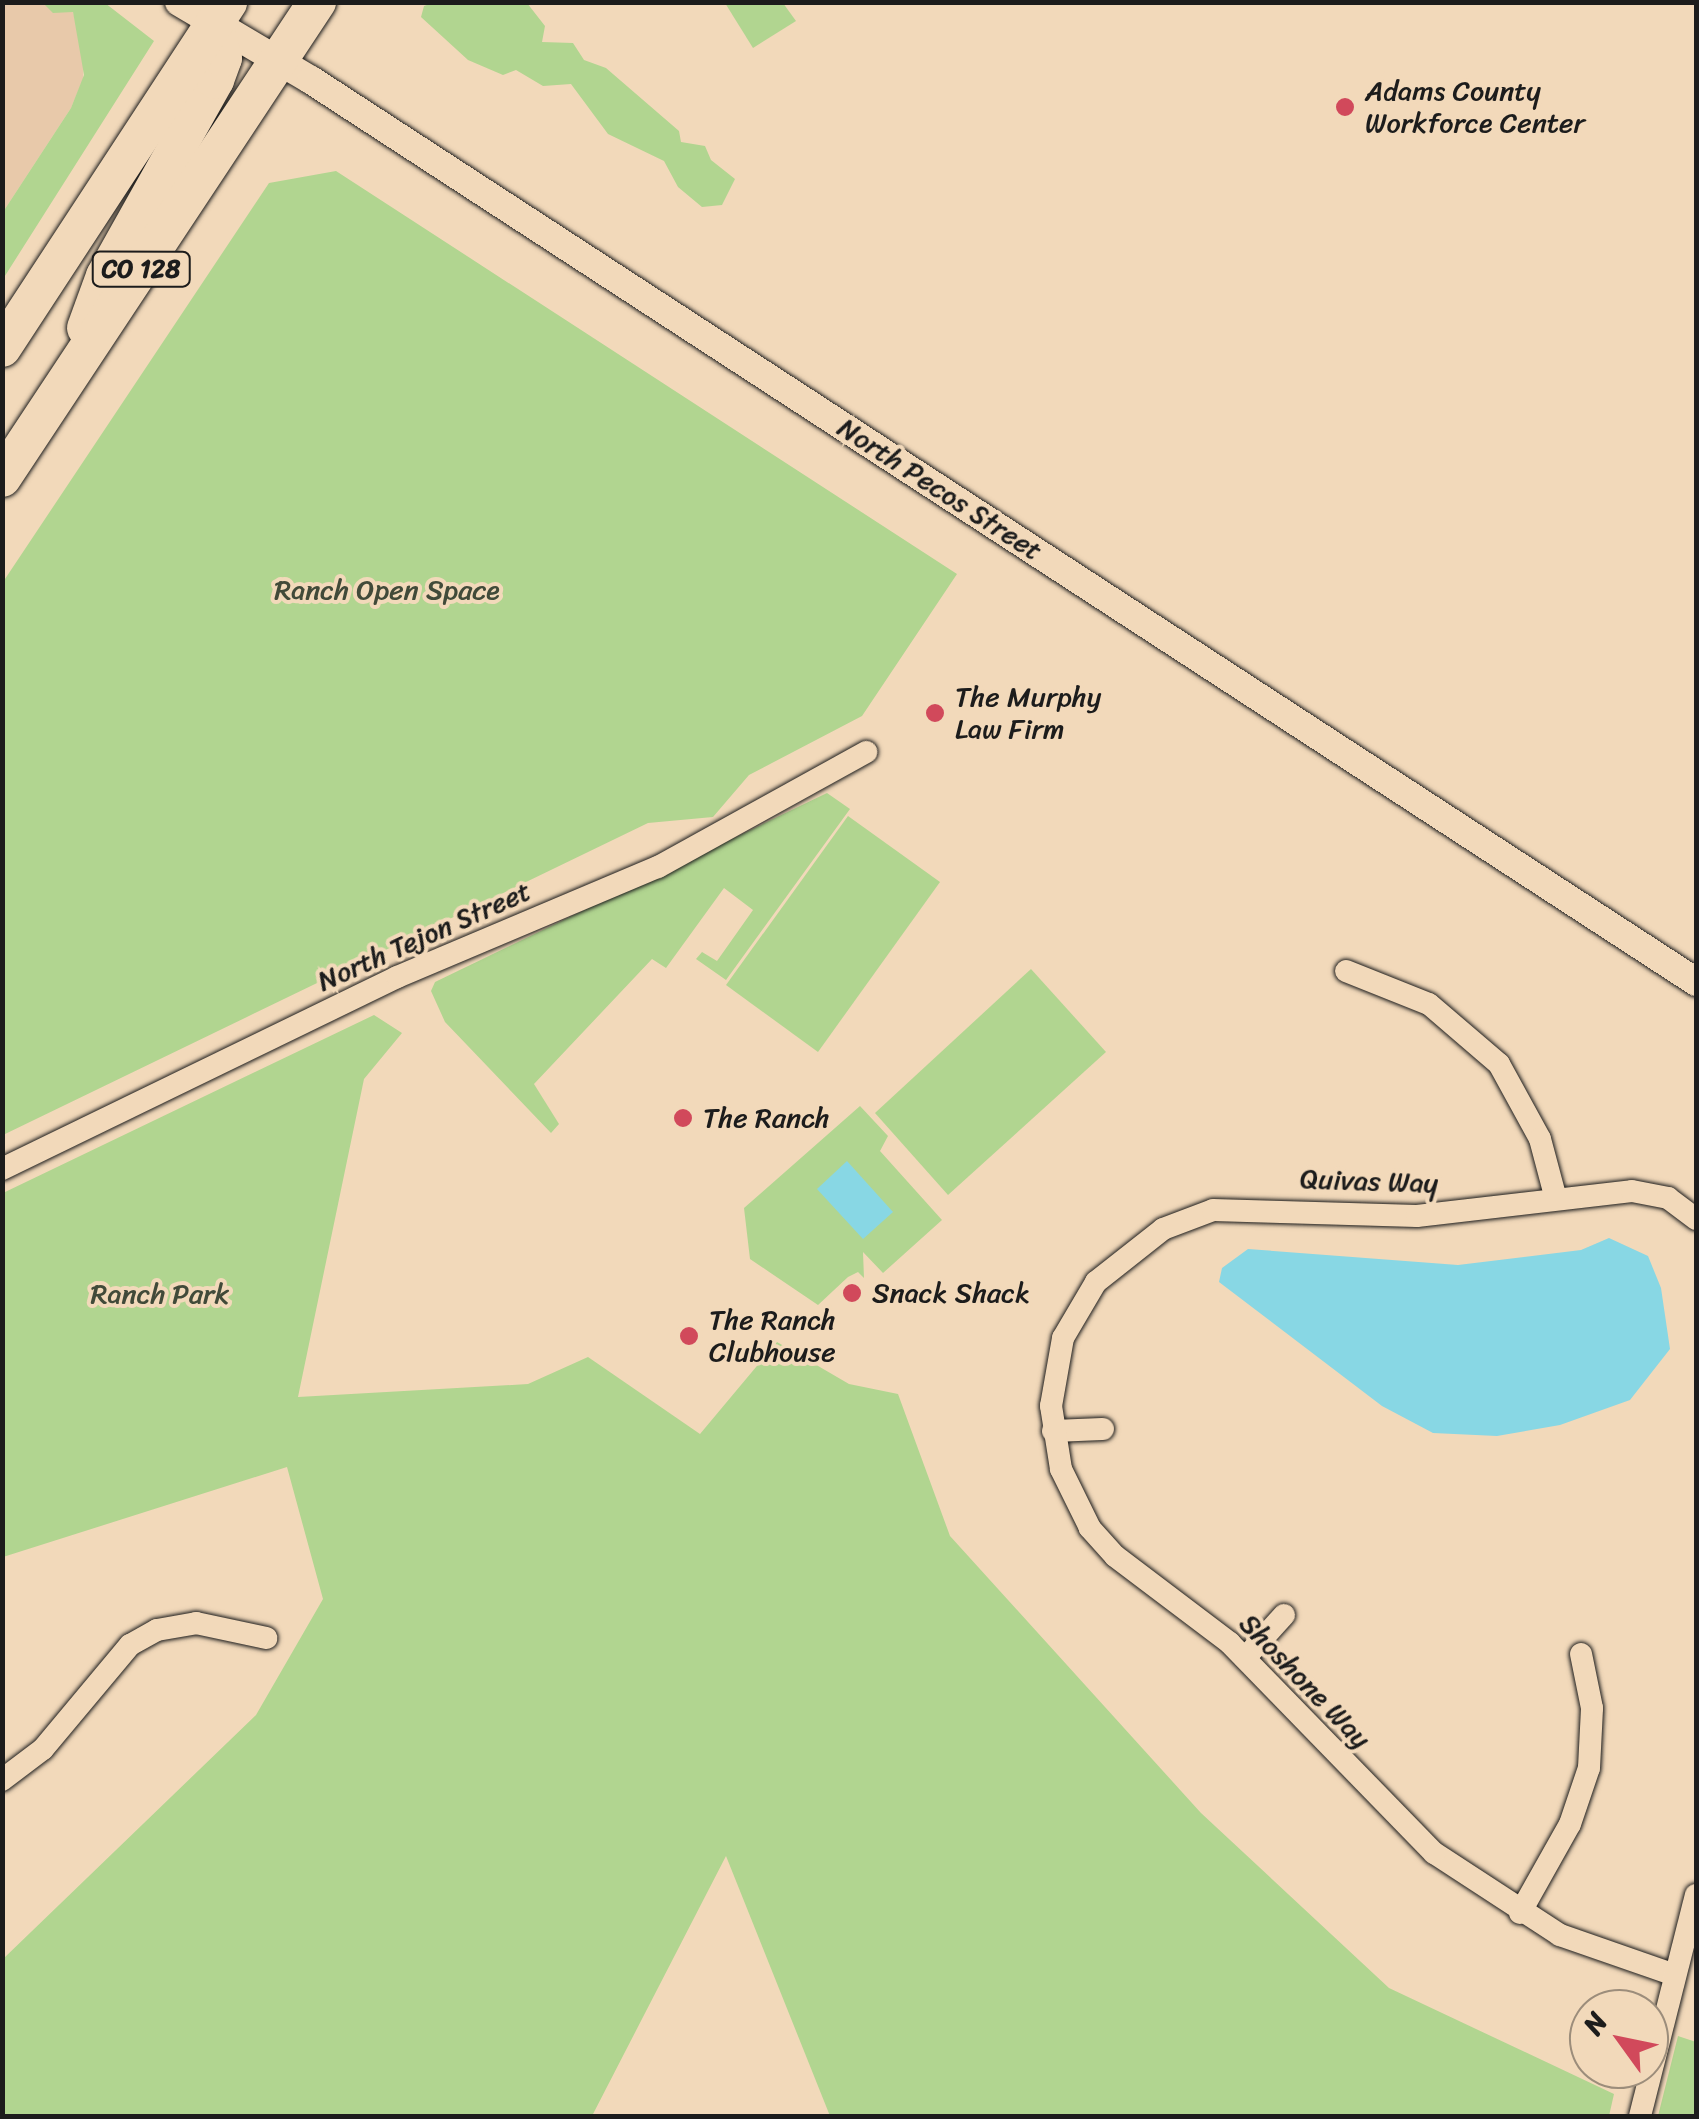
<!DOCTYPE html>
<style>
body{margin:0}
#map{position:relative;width:1699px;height:2119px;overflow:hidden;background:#f2d9ba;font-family:Sriracha,sans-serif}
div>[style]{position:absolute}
.built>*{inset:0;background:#e8c9aa}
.green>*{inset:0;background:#b1d590}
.water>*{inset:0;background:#88d7e4}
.roads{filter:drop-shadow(0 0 2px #1c1c1c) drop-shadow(0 0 2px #1c1c1c)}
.minor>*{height:22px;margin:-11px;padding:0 11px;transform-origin:11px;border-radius:11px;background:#f2d9ba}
.tertiary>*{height:28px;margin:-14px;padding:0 14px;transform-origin:14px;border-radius:14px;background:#f2d9ba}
.primary>*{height:38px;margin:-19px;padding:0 19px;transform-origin:19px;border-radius:19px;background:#f2d9ba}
.dots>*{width:28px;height:28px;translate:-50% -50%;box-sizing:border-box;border:5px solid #f2d9ba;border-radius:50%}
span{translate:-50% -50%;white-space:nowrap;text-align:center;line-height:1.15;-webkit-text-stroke:8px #f2d9ba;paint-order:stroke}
.shield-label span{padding:2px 8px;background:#f2d9ba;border:2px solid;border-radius:8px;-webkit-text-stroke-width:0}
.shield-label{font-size:25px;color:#1c1c1c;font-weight:700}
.poi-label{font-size:28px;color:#1c1c1c}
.left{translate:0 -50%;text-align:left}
.street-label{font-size:28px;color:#1c1c1c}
.park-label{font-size:28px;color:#414a39}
.frame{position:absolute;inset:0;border:5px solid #1c1c1c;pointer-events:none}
.north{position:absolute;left:1569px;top:1989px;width:100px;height:100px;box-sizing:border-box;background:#f2d9ba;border:2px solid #9c8d7b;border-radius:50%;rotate:303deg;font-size:28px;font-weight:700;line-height:40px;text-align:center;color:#1c1c1c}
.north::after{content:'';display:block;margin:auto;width:35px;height:45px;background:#d1495b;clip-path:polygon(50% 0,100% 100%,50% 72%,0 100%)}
</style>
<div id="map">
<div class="built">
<div style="clip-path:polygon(3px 3px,61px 3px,73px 12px,83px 53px,83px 79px,71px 108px,3px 212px)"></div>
</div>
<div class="green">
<div style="clip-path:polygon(435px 2px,527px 3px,545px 26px,542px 42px,573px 43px,584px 60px,606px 68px,679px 131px,681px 142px,705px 146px,711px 160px,735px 179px,722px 205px,702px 207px,678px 187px,664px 161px,608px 134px,571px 84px,543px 86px,516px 70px,503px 75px,468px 60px,421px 17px,424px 6px)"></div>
<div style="clip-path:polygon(43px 3px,105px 3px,154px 41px,3px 279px,3px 212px,71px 108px,84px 75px,73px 12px,53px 13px)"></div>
<div style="clip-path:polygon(725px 3px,783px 3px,796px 21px,753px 48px)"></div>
<div style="clip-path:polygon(336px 171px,957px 574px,862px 716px,749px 775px,713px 817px,648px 823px,3px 1135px,3px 582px,269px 183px)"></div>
<div style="clip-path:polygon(827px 793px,850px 809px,726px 980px,696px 959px,702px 952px,717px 961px,753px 910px,724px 888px,666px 968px,652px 959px,534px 1084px,559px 1124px,551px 1133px,445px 1022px,431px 991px,435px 982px)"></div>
<div style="clip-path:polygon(848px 816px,940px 882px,818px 1052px,726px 985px)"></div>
<div style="clip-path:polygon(1031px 969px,1106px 1052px,948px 1195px,875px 1113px)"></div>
<div style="clip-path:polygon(374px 1015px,402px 1033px,364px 1079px,298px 1397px,528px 1384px,588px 1357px,700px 1434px,777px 1342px,849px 1384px,898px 1394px,950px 1536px,1201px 1813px,1389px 1988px,1614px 2094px,1609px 2116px,830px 2116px,726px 1856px,592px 2116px,3px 2116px,3px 1959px,256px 1715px,323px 1599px,287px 1467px,3px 1557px,3px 1193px)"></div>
<div style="clip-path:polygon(860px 1106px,888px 1136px,880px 1151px,942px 1220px,883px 1273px,863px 1252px,864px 1278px,858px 1272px,848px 1277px,818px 1305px,750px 1259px,744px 1208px)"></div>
<div style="clip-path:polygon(1678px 2036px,1696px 2042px,1696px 2116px,1658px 2116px)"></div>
</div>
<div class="water">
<div style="clip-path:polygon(847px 1161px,893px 1212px,863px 1239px,817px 1189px)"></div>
<div style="clip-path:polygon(1609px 1238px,1648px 1256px,1661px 1288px,1670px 1349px,1630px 1400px,1560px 1425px,1497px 1436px,1433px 1433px,1382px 1406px,1219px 1282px,1222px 1268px,1248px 1249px,1458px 1265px,1581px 1250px)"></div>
</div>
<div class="roads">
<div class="minor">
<div style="left:1346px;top:971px;width:89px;rotate:21.7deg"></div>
<div style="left:1429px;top:1004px;width:92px;rotate:40.6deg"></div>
<div style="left:1499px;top:1064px;width:85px;rotate:61.3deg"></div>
<div style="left:1540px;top:1139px;width:62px;rotate:75.1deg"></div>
<div style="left:2px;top:1169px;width:439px;rotate:-25.9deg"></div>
<div style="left:397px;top:977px;width:283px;rotate:-22.9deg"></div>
<div style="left:658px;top:867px;width:238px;rotate:-28.9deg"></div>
<div style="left:1053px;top:1431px;width:50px;rotate:-2.3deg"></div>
<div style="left:1245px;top:1658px;width:58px;rotate:-47.8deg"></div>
<div style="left:2px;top:1780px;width:51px;rotate:-37.1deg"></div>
<div style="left:43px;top:1749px;width:136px;rotate:-50.1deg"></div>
<div style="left:130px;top:1645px;width:31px;rotate:-29deg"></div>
<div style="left:157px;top:1630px;width:40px;rotate:-10deg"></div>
<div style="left:196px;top:1623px;width:72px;rotate:12.1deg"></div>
<div style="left:1520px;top:1913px;width:102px;rotate:-60.7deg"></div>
<div style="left:1570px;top:1824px;width:59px;rotate:-71.3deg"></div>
<div style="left:1589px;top:1768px;width:60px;rotate:-87.1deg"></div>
<div style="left:1592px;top:1708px;width:55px;rotate:-101.5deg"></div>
<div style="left:1672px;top:1974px;width:119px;rotate:-160.8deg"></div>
<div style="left:1560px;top:1935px;width:150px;rotate:-146.9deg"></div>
<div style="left:1434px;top:1853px;width:293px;rotate:-134.2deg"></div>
<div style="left:1230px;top:1643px;width:144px;rotate:-142.9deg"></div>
<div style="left:1115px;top:1556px;width:38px;rotate:-132deg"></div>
<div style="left:1090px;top:1528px;width:66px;rotate:-116.2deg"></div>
<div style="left:1061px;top:1469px;width:64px;rotate:-99deg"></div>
<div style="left:1051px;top:1406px;width:69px;rotate:-80deg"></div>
<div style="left:1063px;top:1338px;width:65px;rotate:-59.5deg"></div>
<div style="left:1096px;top:1282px;width:85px;rotate:-38.3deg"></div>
<div style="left:1163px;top:1229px;width:53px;rotate:-20.8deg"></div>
<div style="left:1213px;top:1210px;width:204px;rotate:1.7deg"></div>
<div style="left:1417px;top:1216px;width:216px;rotate:-6.6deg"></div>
<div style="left:1632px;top:1191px;width:37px;rotate:11deg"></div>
<div style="left:1668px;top:1198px;width:35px;rotate:37deg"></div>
<div style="left:1640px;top:2116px;width:228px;rotate:-75.8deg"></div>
</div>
<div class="tertiary">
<div style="left:179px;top:2px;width:153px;rotate:30.6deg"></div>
<div style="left:311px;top:80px;width:1653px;rotate:33.07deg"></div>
</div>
<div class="primary">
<div style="left:86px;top:328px;width:55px;rotate:-69.9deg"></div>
<div style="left:105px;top:276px;width:225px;rotate:-60.7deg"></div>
<div style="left:215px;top:80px;width:23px;rotate:-70deg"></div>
<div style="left:223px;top:58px;width:34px;rotate:-105deg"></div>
<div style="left:2px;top:348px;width:413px;rotate:-56.8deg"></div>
<div style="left:2px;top:478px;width:571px;rotate:-56.5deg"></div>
</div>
</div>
<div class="dots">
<div style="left:1345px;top:107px;background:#d1495b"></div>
<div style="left:935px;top:713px;background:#d1495b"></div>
<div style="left:683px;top:1118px;background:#d1495b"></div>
<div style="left:852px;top:1293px;background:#d1495b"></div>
<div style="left:689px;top:1336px;background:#d1495b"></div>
</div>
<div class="shield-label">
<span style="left:141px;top:269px">CO 128</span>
</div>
<div class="poi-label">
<span class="left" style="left:1365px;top:107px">Adams County<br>Workforce Center</span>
<span class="left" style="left:955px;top:713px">The Murphy<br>Law Firm</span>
<span class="left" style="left:703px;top:1118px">The Ranch</span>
<span class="left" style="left:872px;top:1293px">Snack Shack</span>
<span class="left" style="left:709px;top:1336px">The Ranch<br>Clubhouse</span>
</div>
<div class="street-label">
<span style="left:940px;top:489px;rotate:33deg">North Pecos Street</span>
<span style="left:424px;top:936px;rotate:-24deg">North Tejon Street</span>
<span style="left:1369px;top:1181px;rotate:2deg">Quivas Way</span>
<span style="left:1305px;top:1681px;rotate:46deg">Shoshone Way</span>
</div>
<div class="park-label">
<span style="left:387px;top:590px">Ranch Open Space</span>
<span style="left:160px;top:1294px">Ranch Park</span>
</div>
<div class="frame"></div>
<div class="north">N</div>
</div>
